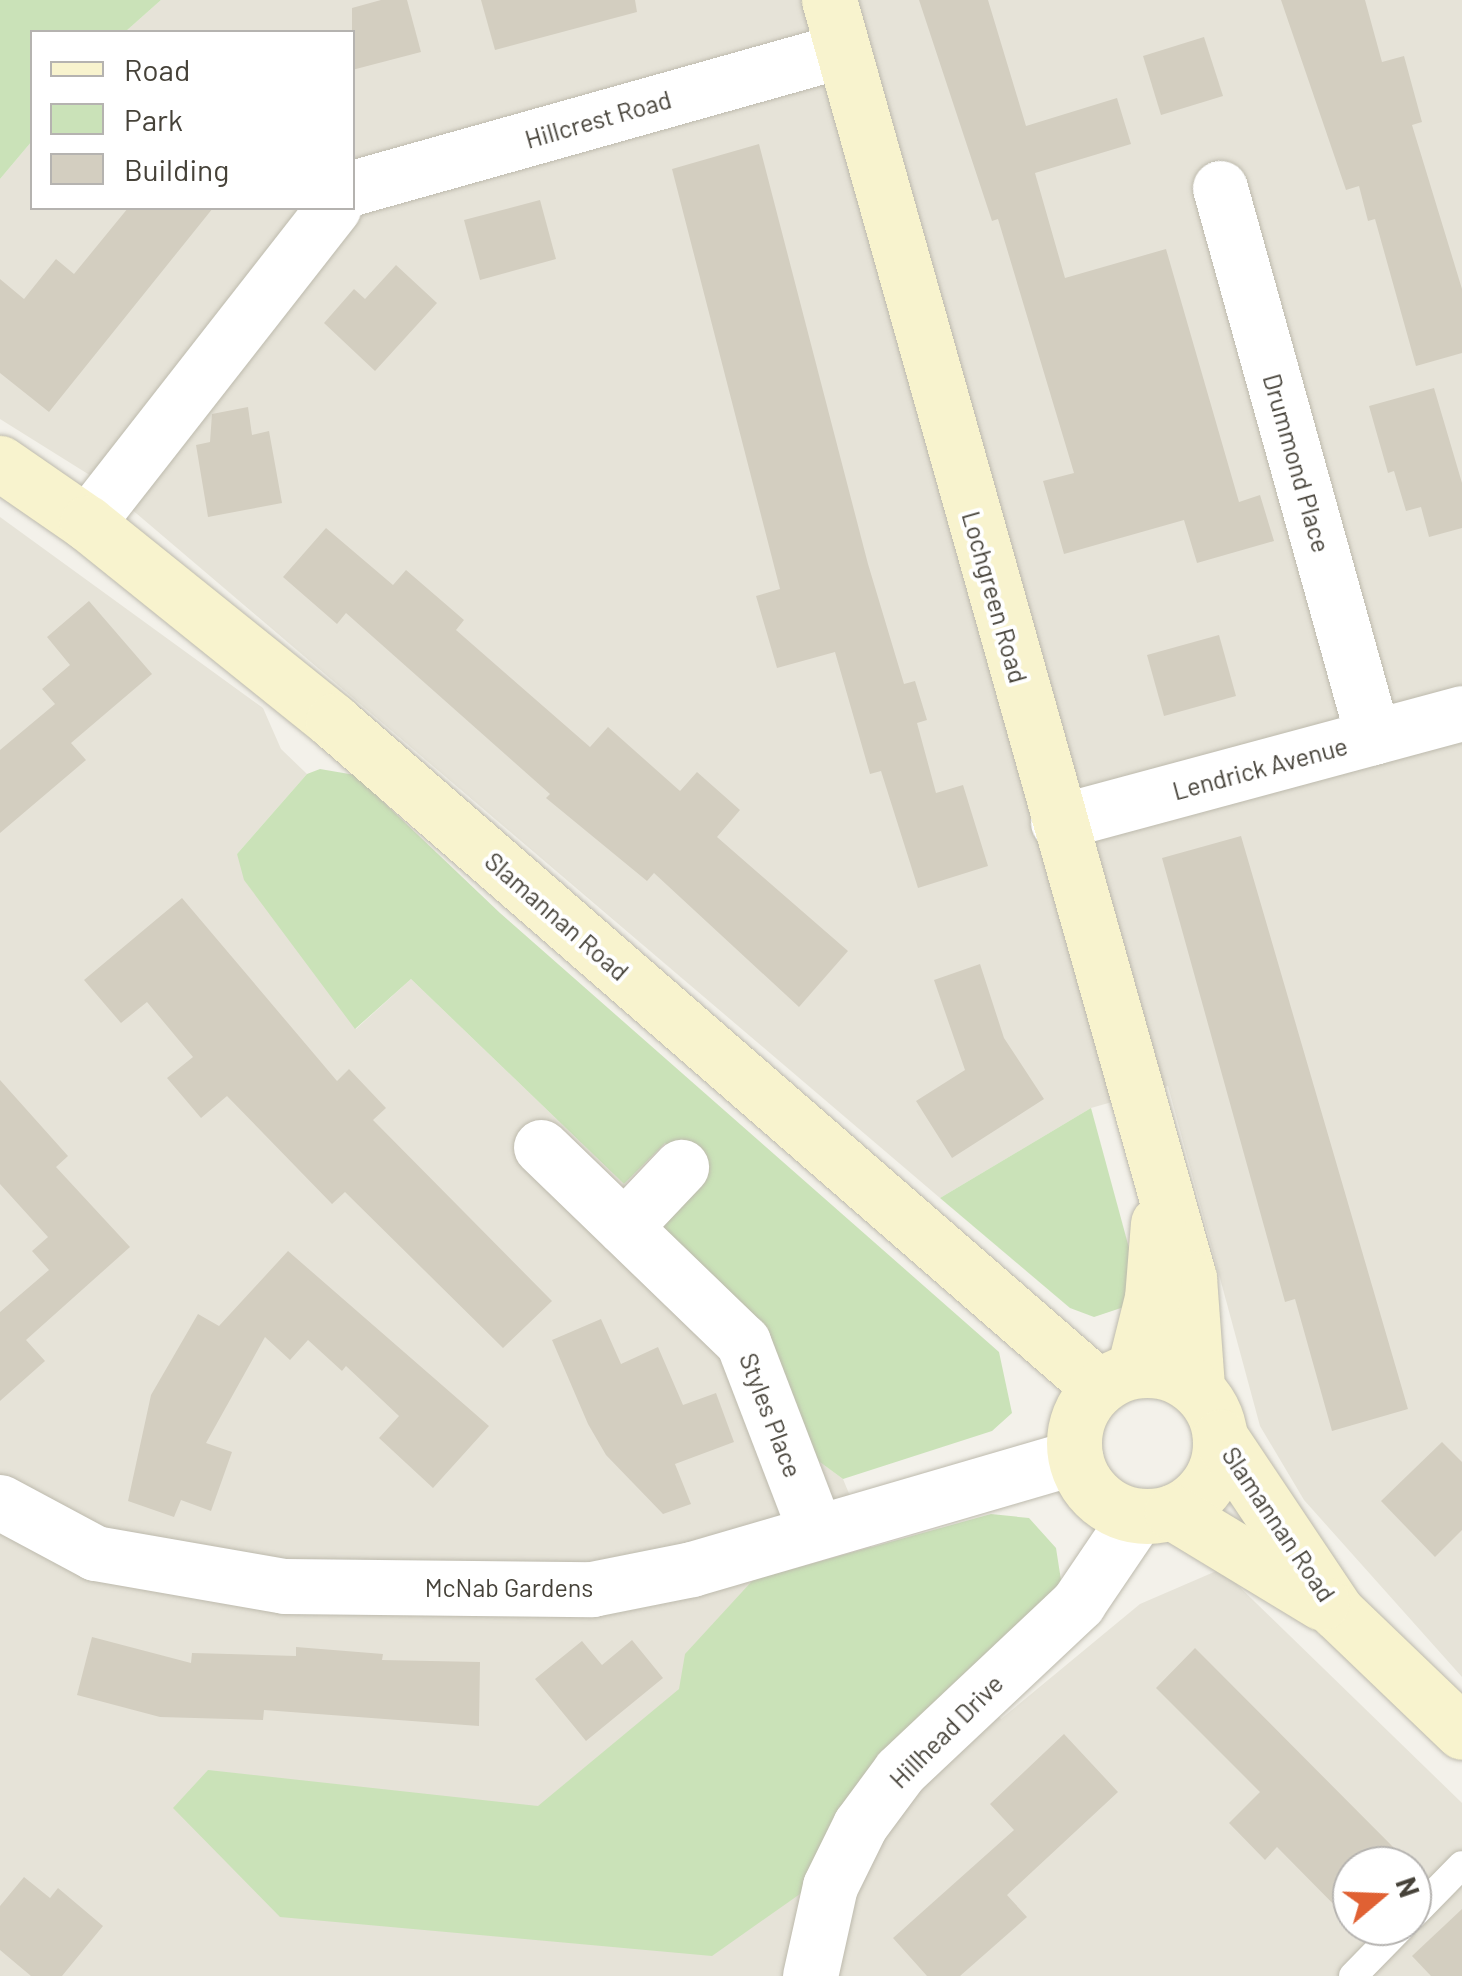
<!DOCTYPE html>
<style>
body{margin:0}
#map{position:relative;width:1462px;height:1976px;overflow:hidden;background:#f3f1ea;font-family:Barlow,sans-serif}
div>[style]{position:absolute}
.residential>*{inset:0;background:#e6e3d8}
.green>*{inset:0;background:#cae2b8}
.building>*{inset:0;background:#d3cec0}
.roads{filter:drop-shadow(0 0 2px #bdbaad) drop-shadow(0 0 2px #bdbaad)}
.lane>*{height:28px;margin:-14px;padding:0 14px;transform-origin:14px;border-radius:14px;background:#fff}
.street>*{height:55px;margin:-27.5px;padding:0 27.5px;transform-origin:27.5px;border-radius:27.5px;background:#fff}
.secondary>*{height:55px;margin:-27.5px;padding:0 27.5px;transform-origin:27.5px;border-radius:27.5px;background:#f8f3ce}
.secondary>.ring{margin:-27.5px;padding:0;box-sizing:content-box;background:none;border:55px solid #f8f3ce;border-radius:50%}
span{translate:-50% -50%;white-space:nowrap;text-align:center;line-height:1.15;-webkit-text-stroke:8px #fff;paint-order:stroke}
.street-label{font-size:25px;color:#464239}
.legend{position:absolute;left:30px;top:30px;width:325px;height:180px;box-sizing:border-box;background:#fff;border:2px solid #b5b3b0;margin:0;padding:12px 18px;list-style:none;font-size:30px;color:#464239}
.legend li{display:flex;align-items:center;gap:20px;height:50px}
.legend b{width:50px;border:2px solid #b5b3b0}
.north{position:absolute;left:1332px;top:1846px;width:100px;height:100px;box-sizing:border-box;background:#fff;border:2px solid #b5b3b0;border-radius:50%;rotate:71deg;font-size:28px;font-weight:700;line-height:40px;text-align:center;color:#464239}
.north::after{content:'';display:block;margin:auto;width:35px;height:45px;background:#e06133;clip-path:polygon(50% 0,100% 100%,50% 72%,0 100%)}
</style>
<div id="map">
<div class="residential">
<div style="clip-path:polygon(161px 0,1462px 0,1462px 1677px,1304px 1500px,1260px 1426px,1168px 1086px,1091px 1108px,940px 1198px,96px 479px,0 419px,0 179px,32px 141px,32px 208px,352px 208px,352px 32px,125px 32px)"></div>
<div style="clip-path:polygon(evenodd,0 517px,263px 708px,281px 749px,307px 774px,237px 854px,356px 1029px,411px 979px,624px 1184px,665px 1142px,697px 1174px,654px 1219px,768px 1329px,813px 1457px,843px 1479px,871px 1547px,1001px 1719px,1140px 1604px,1221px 1569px,1462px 1803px,1462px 1976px,0 1976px,0 517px,1352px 1866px,1412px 1866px,1412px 1926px,1352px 1926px,1352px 1866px)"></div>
</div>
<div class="green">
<div style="clip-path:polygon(0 0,161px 0,125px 32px,32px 32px,32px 141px,0 179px)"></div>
<div style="clip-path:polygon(320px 769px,355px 775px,500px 913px,999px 1352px,1012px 1413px,992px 1431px,843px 1479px,813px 1457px,768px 1329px,654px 1219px,696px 1173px,665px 1143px,624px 1184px,411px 979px,355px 1029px,244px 880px,237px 854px,307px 774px)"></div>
<div style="clip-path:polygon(1091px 1108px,1135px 1270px,1124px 1307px,1094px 1317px,1070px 1308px,940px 1198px)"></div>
<div style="clip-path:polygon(991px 1514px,1029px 1518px,1056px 1548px,1063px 1593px,925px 1710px,800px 1894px,712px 1956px,280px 1917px,173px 1808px,208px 1770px,538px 1806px,679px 1689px,685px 1654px,753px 1580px)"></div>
</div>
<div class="building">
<div style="clip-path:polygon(381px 0,407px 0,421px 52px,352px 70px,352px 8px)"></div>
<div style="clip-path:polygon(481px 0,635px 0,637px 12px,495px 50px)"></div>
<div style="clip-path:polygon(919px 0,988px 0,1026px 126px,1117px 98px,1131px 144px,1035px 173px,1065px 278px,1166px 249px,1239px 502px,1260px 495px,1274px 541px,1197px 563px,1184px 520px,1064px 554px,1043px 481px,1074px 473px,998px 219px,992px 221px)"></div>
<div style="clip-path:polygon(1281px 0,1365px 0,1382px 62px,1404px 56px,1422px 122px,1412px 125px,1462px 289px,1462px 353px,1416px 366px,1375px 219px,1368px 221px,1359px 186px,1346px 190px)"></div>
<div style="clip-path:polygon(1204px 37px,1223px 96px,1161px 115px,1143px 56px)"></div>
<div style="clip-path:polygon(759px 144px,868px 564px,904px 684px,915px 681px,927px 720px,917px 723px,936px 793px,963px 785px,988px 866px,918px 888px,881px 771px,870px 774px,835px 652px,777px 668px,756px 596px,780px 589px,672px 169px)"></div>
<div style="clip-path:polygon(540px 200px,556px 259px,480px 280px,464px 220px)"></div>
<div style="clip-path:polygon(128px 208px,213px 208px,49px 412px,0 373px,0 279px,24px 299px,56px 259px,74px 274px)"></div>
<div style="clip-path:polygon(396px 265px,437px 303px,375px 371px,324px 323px,354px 289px,365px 299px)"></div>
<div style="clip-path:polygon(1434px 388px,1462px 483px,1462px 528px,1429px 537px,1421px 507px,1406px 511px,1394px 471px,1388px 473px,1369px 406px)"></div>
<div style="clip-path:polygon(248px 407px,252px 435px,269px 431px,282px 503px,208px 517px,196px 445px,210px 442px,212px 414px)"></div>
<div style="clip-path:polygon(326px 528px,393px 585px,406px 570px,464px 620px,456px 630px,590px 747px,608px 727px,680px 791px,697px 772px,740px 810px,717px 837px,848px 951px,799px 1007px,654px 873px,647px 881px,546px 798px,550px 794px,346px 613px,337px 624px,283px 577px)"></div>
<div style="clip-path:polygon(89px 601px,152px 674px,71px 743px,86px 760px,0 833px,0 750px,55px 704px,42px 689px,70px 665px,47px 637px)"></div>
<div style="clip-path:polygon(1219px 635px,1236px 696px,1164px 716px,1147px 655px)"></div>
<div style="clip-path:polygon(1241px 836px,1408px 1409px,1332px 1431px,1295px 1299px,1285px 1302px,1162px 858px)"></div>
<div style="clip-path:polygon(182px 898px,337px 1081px,349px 1069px,386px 1108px,373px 1120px,552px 1301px,503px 1348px,345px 1192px,332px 1204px,227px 1096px,201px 1118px,167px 1078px,193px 1057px,147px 1002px,121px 1023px,84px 980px)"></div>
<div style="clip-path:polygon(980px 964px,1004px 1038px,1044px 1099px,952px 1158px,916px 1101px,965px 1070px,934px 980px)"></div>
<div style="clip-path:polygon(0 1080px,68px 1156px,56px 1167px,130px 1247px,26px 1340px,45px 1361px,0 1401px,0 1312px,49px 1270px,32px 1251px,48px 1237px,0 1184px)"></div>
<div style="clip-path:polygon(288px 1251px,489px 1426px,433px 1488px,379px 1438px,399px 1416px,346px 1366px,342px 1371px,308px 1340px,290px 1360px,265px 1337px,206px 1443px,232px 1452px,211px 1511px,181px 1500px,174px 1517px,128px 1501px,151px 1395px,198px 1314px,219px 1326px)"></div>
<div style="clip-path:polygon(601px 1319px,621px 1364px,658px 1347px,683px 1405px,716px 1393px,734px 1442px,675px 1464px,691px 1504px,663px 1514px,606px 1455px,588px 1424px,552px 1340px)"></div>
<div style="clip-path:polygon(1442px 1442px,1462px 1462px,1462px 1530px,1435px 1557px,1381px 1501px)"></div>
<div style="clip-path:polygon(92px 1637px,191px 1663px,192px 1653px,296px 1656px,296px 1647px,383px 1654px,382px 1660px,480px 1662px,479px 1726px,264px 1710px,263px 1720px,160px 1717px,77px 1695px)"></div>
<div style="clip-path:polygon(632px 1640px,663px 1678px,586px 1741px,535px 1679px,582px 1641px,602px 1665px)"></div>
<div style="clip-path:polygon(1195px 1648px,1412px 1866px,1352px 1866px,1352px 1923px,1277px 1847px,1265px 1860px,1229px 1823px,1260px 1792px,1156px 1688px)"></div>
<div style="clip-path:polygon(1064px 1734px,1118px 1792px,1007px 1895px,1027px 1917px,960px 1976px,927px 1976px,893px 1938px,1014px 1830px,990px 1804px)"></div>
<div style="clip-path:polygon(24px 1877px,50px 1898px,58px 1888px,103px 1926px,62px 1976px,31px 1976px,0 1950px,0 1906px)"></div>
<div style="clip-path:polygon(1462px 1909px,1462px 1976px,1431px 1976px,1412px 1956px)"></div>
</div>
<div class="roads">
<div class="lane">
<div style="left:1412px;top:1916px;width:71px;rotate:-45.6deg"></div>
<div style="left:1353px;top:1976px;width:70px;rotate:-45.6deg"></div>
</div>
<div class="street">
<div style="left:352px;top:188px;width:510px;rotate:-15.7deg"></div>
<div style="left:1220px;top:188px;width:570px;rotate:74.43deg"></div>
<div style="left:87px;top:523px;width:400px;rotate:-52deg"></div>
<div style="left:1058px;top:822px;width:418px;rotate:-15.1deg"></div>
<div style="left:541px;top:1147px;width:281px;rotate:44deg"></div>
<div style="left:743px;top:1342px;width:201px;rotate:69deg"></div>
<div style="left:624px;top:1227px;width:83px;rotate:-46.5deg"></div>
<div style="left:0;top:1502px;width:108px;rotate:28.2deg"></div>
<div style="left:95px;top:1553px;width:192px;rotate:9.9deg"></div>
<div style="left:284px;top:1586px;width:308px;rotate:0.6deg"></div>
<div style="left:592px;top:1589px;width:102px;rotate:-11.3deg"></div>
<div style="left:692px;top:1569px;width:399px;rotate:-16.3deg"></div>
<div style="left:810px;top:1976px;width:92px;rotate:-77.5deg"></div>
<div style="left:830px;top:1886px;width:68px;rotate:-63.8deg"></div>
<div style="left:860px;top:1825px;width:67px;rotate:-53.5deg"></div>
<div style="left:900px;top:1771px;width:245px;rotate:-43.3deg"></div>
<div style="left:1078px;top:1603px;width:105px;rotate:-55.9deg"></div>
</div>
<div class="secondary">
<div style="left:829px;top:0;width:1328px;rotate:74.27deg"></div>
<div style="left:1189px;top:1278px;width:110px;rotate:85.8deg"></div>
<div style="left:0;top:463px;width:106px;rotate:34.6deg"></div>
<div style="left:87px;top:523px;width:316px;rotate:38.8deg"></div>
<div style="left:333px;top:721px;width:1015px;rotate:41.01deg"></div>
<div class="ring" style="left:1074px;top:1370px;width:91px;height:91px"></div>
<div style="left:1134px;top:1370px;width:74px;rotate:-76deg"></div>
<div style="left:1152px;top:1298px;width:75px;rotate:-85.4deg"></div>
<div style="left:1220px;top:1437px;width:211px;rotate:56.2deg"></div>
<div style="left:1337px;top:1612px;width:173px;rotate:43.8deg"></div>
<div style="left:1172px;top:1512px;width:175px;rotate:31.2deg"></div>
</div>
</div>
<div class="street-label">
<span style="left:598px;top:119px;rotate:-16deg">Hillcrest Road</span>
<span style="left:1297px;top:463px;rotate:74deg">Drummond Place</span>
<span style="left:995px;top:597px;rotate:74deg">Lochgreen Road</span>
<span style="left:1260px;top:768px;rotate:-15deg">Lendrick Avenue</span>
<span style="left:557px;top:916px;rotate:41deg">Slamannan Road</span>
<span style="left:771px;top:1415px;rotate:69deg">Styles Place</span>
<span style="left:1279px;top:1524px;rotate:56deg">Slamannan Road</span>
<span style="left:509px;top:1587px">McNab Gardens</span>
<span style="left:946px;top:1731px;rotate:-45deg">Hillhead Drive</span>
</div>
<ul class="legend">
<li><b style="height:12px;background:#f8f3ce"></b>Road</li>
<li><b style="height:28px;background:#cae2b8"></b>Park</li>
<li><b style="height:28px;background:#d3cec0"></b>Building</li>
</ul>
<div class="north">N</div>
</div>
